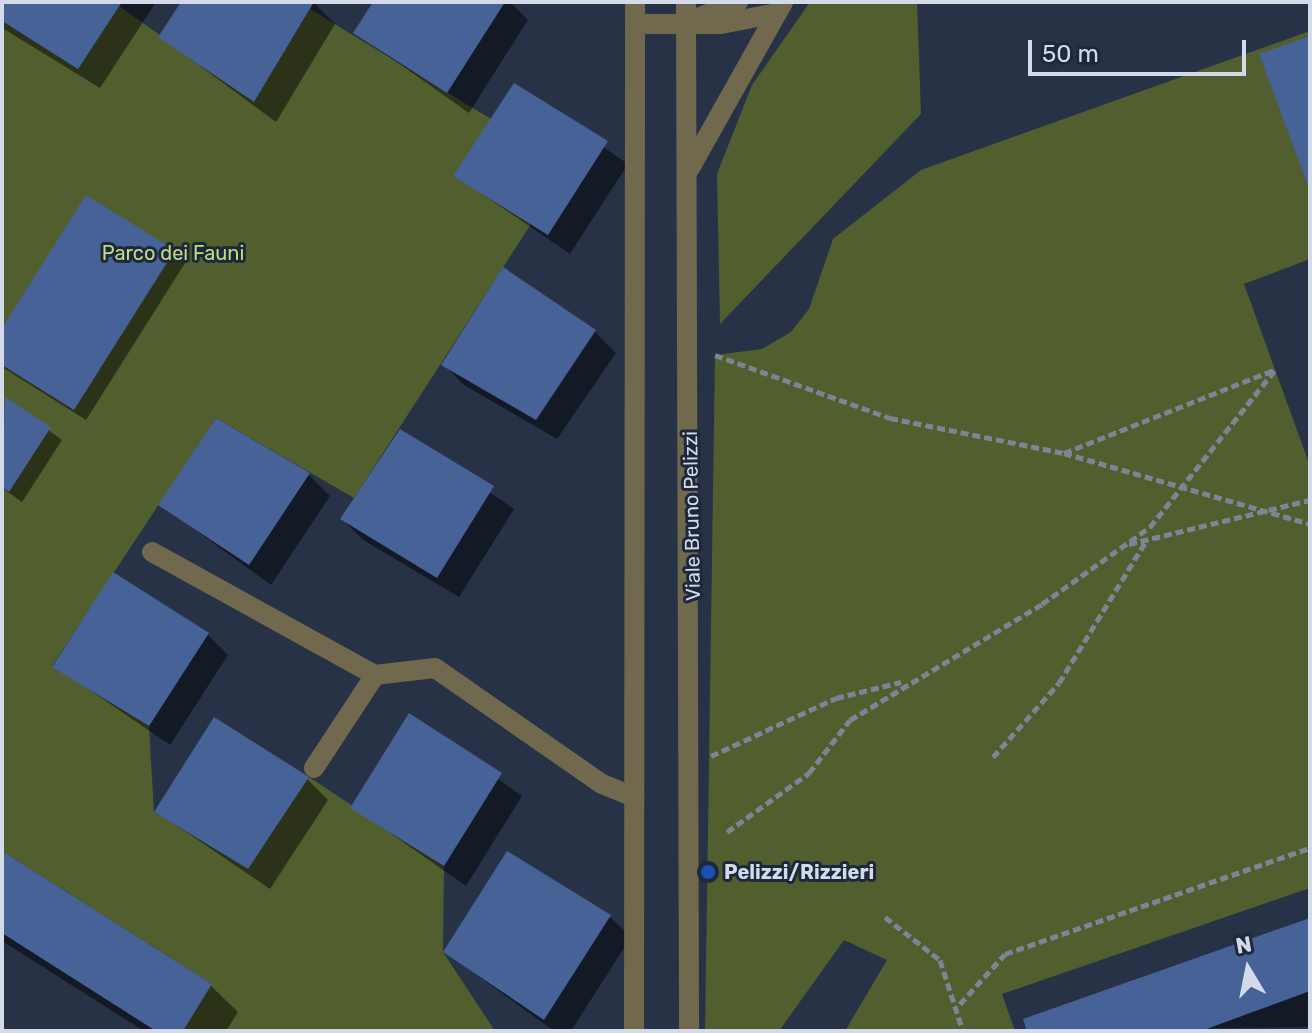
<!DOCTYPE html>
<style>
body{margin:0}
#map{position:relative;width:1312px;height:1033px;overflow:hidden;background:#273246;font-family:Rubik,sans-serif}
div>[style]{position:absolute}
.green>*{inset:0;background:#515e2e}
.shadow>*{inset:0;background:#0007}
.building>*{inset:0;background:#466297}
.path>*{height:5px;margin-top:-2.5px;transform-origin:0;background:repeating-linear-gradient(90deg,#7c8596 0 8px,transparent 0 12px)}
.minor>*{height:20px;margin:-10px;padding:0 10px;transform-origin:10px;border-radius:10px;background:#71694e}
.dots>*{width:22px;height:22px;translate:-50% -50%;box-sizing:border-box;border:4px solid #1d283b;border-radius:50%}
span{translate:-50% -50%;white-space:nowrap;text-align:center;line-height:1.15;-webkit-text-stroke:6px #1d283b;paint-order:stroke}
.park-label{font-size:20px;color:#c2dc80}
.street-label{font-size:20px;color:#d4dbe8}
.poi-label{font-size:20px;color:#d4dbe8;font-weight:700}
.left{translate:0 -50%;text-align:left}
.frame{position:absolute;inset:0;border:4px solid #d4dbe8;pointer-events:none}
.north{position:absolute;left:1208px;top:929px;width:80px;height:80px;-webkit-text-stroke:6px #1d283b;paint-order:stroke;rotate:350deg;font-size:22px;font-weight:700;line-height:32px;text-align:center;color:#d4dbe8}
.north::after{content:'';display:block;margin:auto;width:28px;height:36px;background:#d4dbe8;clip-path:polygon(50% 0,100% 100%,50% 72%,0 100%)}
.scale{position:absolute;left:1028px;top:40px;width:218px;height:36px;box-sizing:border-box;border:4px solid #d4dbe8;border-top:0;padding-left:10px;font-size:24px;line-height:28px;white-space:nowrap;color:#d4dbe8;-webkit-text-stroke:6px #1d283b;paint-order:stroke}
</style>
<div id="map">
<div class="green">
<div style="clip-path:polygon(810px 2px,917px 2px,921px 114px,720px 324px,717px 174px,752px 85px)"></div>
<div style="clip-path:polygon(119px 6px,254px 102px,310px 9px,491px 119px,454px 176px,531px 224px,354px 498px,216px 418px,52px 666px,149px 726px,154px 812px,248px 869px,309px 777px,444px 866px,443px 952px,495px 1031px,183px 1031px,212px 984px,2px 851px,2px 21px,78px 68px)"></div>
<div style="clip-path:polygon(1310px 31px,1310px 259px,1244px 284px,1310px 466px,1310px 888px,1002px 994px,1015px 1031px,845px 1031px,887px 960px,844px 940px,779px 1031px,705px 1031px,715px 355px,762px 349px,791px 332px,809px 309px,833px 239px,921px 170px)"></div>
</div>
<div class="shadow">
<div style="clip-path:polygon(2px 2px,156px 2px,100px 88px,4px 29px)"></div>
<div style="clip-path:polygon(183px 2px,313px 2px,335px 24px,276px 122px,161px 37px)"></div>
<div style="clip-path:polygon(375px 2px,510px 2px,528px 20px,469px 113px,356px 33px)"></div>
<div style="clip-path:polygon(514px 86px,628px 164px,570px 254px,456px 176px)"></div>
<div style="clip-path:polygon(174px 252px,185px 263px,86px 420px,2px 367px,2px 332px)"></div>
<div style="clip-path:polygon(595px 332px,616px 353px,557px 439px,464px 385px,443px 364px)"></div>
<div style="clip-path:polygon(6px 400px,62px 440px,22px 502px,2px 488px)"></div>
<div style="clip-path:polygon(401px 431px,514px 509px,459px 597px,363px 540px,342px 519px)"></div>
<div style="clip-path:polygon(309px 475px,330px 496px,271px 585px,161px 505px)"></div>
<div style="clip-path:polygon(207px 634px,228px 655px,170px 745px,55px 666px)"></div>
<div style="clip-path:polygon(410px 716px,522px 796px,466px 886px,353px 807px)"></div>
<div style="clip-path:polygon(307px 779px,328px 800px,270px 889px,157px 812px)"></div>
<div style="clip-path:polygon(2px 854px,211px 986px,238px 1012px,226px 1031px,144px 1031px,2px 941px)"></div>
<div style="clip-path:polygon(609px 916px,631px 937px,571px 1031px,554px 1031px,445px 952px)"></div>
<div style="clip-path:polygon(1310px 920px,1310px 1027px,1029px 1031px)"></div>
</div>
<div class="building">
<div style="clip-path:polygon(2px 2px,122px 2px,78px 69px,2px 21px)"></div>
<div style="clip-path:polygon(181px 2px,314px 2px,254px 102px,158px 37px)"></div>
<div style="clip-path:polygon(373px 2px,505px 2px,447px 93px,353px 33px)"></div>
<div style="clip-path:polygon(1310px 36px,1310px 191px,1259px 54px)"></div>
<div style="clip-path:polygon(514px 83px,608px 141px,548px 235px,453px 176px)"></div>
<div style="clip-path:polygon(86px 195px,175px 250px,74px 410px,2px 365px,2px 328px)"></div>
<div style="clip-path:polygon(503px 267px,596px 330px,536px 420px,441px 365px)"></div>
<div style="clip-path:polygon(5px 397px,51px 427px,9px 492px,2px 487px)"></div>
<div style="clip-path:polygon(216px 418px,310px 473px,249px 565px,158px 505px)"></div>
<div style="clip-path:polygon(400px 429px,494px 486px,437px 578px,340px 519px)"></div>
<div style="clip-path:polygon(113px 572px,209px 633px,149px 726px,52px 667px)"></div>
<div style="clip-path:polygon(409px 713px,502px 773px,444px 866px,350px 808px)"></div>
<div style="clip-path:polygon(214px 717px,309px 777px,248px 869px,154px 812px)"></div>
<div style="clip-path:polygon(2px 851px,212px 984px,183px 1031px,156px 1031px,2px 933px)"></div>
<div style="clip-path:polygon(507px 851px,611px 915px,544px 1020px,443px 952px)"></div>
<div style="clip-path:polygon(1310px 918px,1310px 991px,1201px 1031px,1027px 1031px,1023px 1019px)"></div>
</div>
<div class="path">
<div style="left:715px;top:355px;width:186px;rotate:19.8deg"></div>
<div style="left:890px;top:418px;width:177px;rotate:11.4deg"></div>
<div style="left:1064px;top:453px;width:256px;rotate:16.1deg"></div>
<div style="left:1064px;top:453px;width:226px;rotate:-21.6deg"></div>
<div style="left:1129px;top:544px;width:186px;rotate:-13.7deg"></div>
<div style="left:711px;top:756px;width:138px;rotate:-24.9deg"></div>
<div style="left:836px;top:698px;width:67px;rotate:-13.8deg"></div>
<div style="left:993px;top:757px;width:99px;rotate:-48.3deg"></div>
<div style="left:1059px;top:683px;width:167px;rotate:-58.5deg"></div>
<div style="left:727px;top:832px;width:101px;rotate:-35.7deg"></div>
<div style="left:809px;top:773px;width:67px;rotate:-52.3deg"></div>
<div style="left:850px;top:720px;width:224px;rotate:-31.1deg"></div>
<div style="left:1042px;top:604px;width:133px;rotate:-35.5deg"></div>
<div style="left:1150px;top:527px;width:201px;rotate:-51.5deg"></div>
<div style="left:885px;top:917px;width:70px;rotate:38deg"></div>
<div style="left:940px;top:960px;width:75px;rotate:72.1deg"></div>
<div style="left:960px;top:1004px;width:67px;rotate:-48deg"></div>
<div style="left:1005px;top:954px;width:323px;rotate:-19.2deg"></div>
</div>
<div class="minor">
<div style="left:686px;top:2px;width:1029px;rotate:89.83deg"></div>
<div style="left:690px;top:21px;width:52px;rotate:-21.6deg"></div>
<div style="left:635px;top:24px;width:86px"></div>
<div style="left:721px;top:24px;width:57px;rotate:-11.1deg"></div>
<div style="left:690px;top:168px;width:190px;rotate:-60.7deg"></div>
<div style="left:152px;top:552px;width:255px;rotate:28.9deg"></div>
<div style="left:375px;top:675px;width:60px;rotate:-6.7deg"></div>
<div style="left:435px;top:668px;width:203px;rotate:34.8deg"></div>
<div style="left:602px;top:784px;width:35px;rotate:22deg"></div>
<div style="left:314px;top:768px;width:111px;rotate:-56.7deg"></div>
<div style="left:634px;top:1031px;width:1029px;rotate:-89.94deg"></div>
</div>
<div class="dots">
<div style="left:708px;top:872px;background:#1a4fb4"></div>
</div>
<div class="park-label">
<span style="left:173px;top:253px">Parco dei Fauni</span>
</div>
<div class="street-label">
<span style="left:692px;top:516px;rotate:-91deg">Viale Bruno Pelizzi</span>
</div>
<div class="poi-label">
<span class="left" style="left:724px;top:872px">Pelizzi/Rizzieri</span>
</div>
<div class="frame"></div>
<div class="north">N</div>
<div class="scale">50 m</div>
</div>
